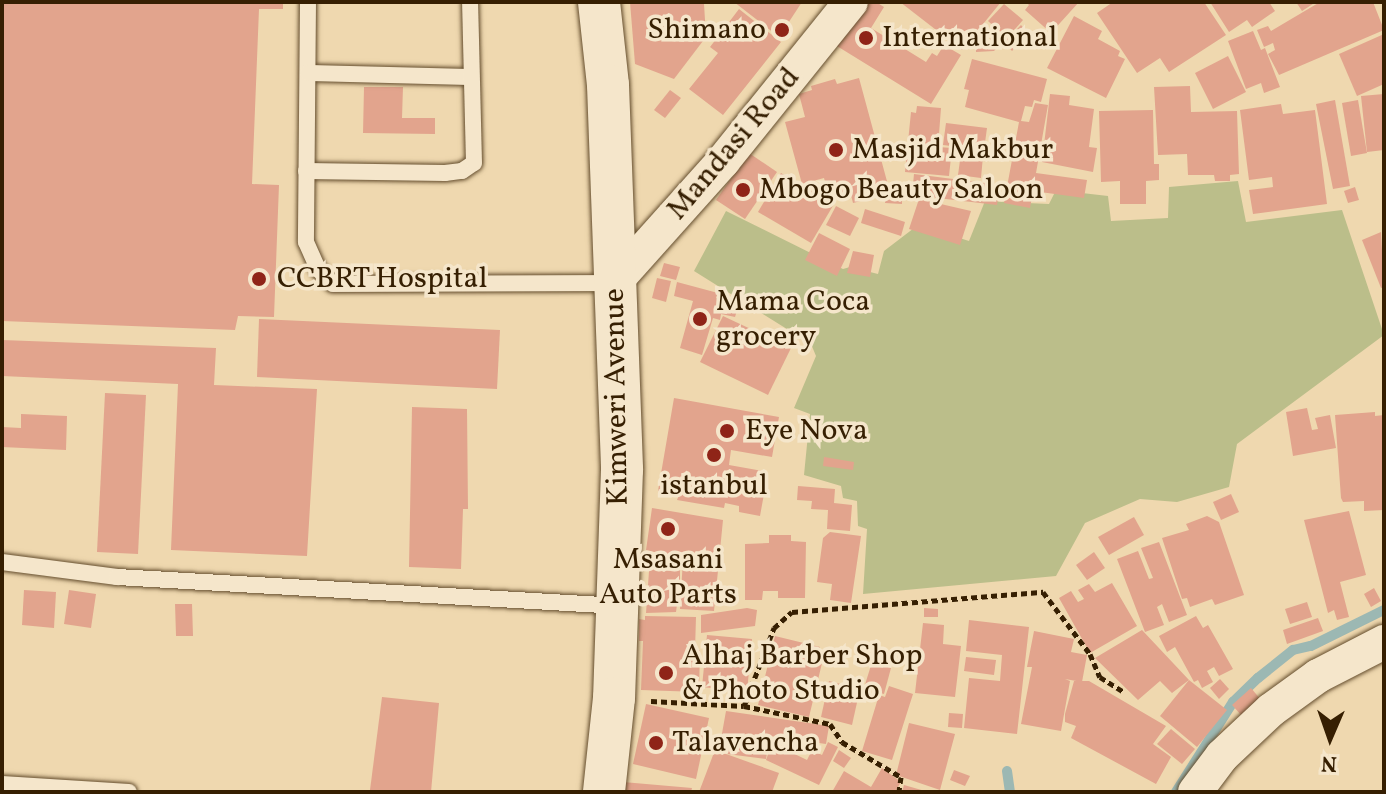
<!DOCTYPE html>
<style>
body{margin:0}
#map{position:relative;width:1386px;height:794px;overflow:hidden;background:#efd8af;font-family:Vollkorn,serif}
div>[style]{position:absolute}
.green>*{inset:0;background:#bbbe8a}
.stream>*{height:10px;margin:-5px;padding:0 5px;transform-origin:5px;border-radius:5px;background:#9cb8b3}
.building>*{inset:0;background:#e2a48d}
.path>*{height:5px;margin-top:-2.5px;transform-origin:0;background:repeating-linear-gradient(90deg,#361f02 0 6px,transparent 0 10px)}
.roads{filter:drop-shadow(0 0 2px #644d2d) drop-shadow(0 0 2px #644d2d)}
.service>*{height:16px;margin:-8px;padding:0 8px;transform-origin:8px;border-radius:8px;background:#f5e6cb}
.minor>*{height:34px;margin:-17px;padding:0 17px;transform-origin:17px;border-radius:17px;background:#f5e6cb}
.tertiary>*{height:42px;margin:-21px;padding:0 21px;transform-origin:21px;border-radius:21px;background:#f5e6cb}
.dots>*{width:22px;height:22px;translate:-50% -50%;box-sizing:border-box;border:4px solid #f5e6cb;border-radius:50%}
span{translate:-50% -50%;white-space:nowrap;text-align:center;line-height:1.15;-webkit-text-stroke:7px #f5e6cb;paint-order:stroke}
.poi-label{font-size:30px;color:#361f02}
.right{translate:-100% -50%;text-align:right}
.left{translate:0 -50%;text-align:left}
.street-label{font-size:30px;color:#361f02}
.frame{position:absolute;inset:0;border:4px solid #361f02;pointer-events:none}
.north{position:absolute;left:1290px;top:698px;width:80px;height:80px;-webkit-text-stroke:6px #f5e6cb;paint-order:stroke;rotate:182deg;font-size:22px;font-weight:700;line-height:32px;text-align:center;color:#361f02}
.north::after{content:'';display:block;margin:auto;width:28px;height:36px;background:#361f02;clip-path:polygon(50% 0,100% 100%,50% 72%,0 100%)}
</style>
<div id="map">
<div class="green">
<div style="clip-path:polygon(1238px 181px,1246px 222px,1342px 210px,1384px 335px,1237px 444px,1229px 487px,1177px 502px,1140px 499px,1085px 523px,1056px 576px,863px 594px,867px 529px,858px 526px,857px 501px,843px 498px,841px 486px,804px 475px,810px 414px,794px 408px,816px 356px,811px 344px,694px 271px,726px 211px,843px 269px,850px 267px,878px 274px,884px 251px,918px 225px,969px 241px,985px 201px,1049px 204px,1056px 190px,1108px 196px,1111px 221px,1168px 218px,1169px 187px)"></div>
</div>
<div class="stream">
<div style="left:1007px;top:771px;width:21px;rotate:82deg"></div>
<div style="left:1176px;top:792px;width:107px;rotate:-57.7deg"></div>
<div style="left:1233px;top:702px;width:35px;rotate:-44deg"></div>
<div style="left:1258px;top:678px;width:45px;rotate:-38.7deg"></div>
<div style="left:1293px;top:650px;width:18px;rotate:-13deg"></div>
<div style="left:1311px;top:646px;width:81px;rotate:-26.3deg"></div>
</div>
<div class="building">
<div style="clip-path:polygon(2px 2px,283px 2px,283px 9px,259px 9px,252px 184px,279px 185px,274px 317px,238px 316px,235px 330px,2px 321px)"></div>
<div style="clip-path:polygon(630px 2px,704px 4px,706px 37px,674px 79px,635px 64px)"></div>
<div style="clip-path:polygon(734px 2px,802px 2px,779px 37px)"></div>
<div style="clip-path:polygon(858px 2px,876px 2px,884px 7px,871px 28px,926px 62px,932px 53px,937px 56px,944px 45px,961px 55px,931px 104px,832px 43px)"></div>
<div style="clip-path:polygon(900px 2px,1001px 2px,962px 50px)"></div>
<div style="clip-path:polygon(1026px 2px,1079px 2px,1051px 33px,1025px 10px,1029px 5px)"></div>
<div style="clip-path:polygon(1113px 2px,1204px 2px,1226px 35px,1169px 72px,1160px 58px,1137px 73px,1097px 13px)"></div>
<div style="clip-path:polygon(1210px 2px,1269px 2px,1275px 11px,1252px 27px,1247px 20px,1229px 32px)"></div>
<div style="clip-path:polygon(1296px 2px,1316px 2px,1302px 11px)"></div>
<div style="clip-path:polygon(1320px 2px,1373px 2px,1384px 30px,1279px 75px,1268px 54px,1275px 50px,1273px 43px,1264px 47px,1257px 30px,1268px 26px,1271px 31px)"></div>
<div style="clip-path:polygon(1004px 4px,1023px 20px,1007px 38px,988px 21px)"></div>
<div style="clip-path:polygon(739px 9px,781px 42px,723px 115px,689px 89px,718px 53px,710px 47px)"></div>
<div style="clip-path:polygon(1074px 16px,1102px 31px,1098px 39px,1120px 51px,1118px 56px,1125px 59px,1106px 98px,1047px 68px)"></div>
<div style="clip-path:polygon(1021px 25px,1029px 34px,1012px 51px,1004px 42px)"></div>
<div style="clip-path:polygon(995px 31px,1005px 39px,994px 51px,976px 52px,976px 39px,990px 39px)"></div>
<div style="clip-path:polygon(1253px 31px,1261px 50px,1265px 48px,1280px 87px,1264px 93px,1261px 83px,1246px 89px,1228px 41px)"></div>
<div style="clip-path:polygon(1384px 34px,1384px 84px,1357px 96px,1339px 54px)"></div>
<div style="clip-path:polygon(1228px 56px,1246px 92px,1213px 109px,1195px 73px)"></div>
<div style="clip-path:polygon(972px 59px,1047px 79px,1041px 102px,1034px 100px,1032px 107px,1025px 106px,1021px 121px,1029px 122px,1035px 103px,1048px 105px,1036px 173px,1087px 180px,1084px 198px,1033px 191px,1030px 208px,1004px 203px,1019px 122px,965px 107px,969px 90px,964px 89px)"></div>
<div style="clip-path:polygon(859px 78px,888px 185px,870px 189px,872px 198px,853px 203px,851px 195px,830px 200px,824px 178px,802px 184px,785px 122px,805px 117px,799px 94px,812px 90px,811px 86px,835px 79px,837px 84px)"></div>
<div style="clip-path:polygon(1190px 86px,1191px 112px,1237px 111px,1239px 174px,1230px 175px,1230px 181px,1215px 181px,1214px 175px,1188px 175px,1187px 154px,1158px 155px,1154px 87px)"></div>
<div style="clip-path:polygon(364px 87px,403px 87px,402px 118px,435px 118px,435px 134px,363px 133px)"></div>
<div style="clip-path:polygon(670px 90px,681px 98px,665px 118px,654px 110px)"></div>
<div style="clip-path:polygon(1050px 94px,1070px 96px,1069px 105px,1094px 109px,1089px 147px,1097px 148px,1093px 172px,1042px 162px)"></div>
<div style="clip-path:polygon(1384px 94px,1384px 150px,1367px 152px,1361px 96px)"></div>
<div style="clip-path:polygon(1335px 100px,1350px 186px,1333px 189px,1316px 104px)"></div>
<div style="clip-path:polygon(1358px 100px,1367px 153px,1351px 156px,1342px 103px)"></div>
<div style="clip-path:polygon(1281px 104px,1283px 114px,1315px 110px,1327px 204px,1253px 214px,1249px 190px,1273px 187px,1272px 177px,1249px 180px,1240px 110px)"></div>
<div style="clip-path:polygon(917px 106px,941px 108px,938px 147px,952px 148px,949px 176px,905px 172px,911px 112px,916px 113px)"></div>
<div style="clip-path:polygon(1153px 110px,1154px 164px,1159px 164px,1159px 180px,1146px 181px,1146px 204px,1120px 204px,1120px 181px,1101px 182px,1099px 111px)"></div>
<div style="clip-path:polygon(946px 123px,987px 128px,984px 150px,943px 145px)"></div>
<div style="clip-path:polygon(749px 153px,777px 172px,745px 219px,716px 200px)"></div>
<div style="clip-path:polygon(961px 153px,983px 156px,981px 178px,958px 175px)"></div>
<div style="clip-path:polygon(781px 173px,834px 204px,811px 243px,758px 212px)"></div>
<div style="clip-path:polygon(914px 174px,1000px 185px,997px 205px,912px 195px)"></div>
<div style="clip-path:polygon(1355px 187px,1359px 200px,1348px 203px,1344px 191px)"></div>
<div style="clip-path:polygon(887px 190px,902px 191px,902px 204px,885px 203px)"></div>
<div style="clip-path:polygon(919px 199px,971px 211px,960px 245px,909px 229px)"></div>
<div style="clip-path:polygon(836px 206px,859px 218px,850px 236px,826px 225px)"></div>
<div style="clip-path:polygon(865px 209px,905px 222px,901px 236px,861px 223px)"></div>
<div style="clip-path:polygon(1381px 232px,1384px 287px,1381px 288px,1362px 240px)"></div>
<div style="clip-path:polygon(819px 233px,850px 249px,837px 276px,805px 260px)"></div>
<div style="clip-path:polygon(853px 251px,874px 255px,870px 277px,847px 273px)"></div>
<div style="clip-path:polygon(664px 263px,680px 267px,676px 280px,660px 276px)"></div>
<div style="clip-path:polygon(657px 278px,671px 281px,666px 302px,652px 298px)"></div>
<div style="clip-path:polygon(677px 282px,718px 293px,716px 298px,739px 304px,735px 317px,721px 314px,720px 320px,713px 318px,702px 355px,680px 348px,693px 301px,674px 296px)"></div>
<div style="clip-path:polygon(723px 316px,791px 348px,768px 395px,700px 362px)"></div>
<div style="clip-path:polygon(259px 319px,500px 330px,497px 389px,257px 377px)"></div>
<div style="clip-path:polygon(2px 340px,216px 348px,214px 385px,317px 389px,307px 556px,171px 550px,178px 384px,2px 376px)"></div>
<div style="clip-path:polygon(105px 393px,146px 395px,138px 554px,97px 552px)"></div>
<div style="clip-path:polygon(674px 398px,779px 417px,772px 457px,731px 450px,729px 465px,768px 472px,760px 516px,739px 512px,739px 506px,725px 503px,724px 508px,677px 500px,679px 495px,658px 491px)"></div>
<div style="clip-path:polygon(412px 407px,467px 409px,468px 509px,463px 509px,461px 569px,409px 567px)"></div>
<div style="clip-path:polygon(1307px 408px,1312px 430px,1318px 429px,1315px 418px,1330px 415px,1336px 448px,1293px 456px,1286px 412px)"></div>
<div style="clip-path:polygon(1375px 412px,1375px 416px,1384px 415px,1384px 510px,1364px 511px,1364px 501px,1343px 502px,1341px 498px,1335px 415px)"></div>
<div style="clip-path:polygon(21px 414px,67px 416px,66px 450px,2px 447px,2px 427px,21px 428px)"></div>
<div style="clip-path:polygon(824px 457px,854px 462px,853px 470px,823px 466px)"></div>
<div style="clip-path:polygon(798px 486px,835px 489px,834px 503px,852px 505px,850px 531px,827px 529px,828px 510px,811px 509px,812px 501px,797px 500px)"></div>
<div style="clip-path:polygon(1231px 494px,1239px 512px,1221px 520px,1213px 502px)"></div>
<div style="clip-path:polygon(652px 508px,723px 520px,714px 611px,680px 609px,683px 559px,646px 550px)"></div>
<div style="clip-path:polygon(1349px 511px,1366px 575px,1340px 582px,1349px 617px,1337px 620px,1334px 610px,1328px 613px,1304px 520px)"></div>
<div style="clip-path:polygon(1207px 516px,1219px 522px,1244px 595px,1215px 605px,1212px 599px,1190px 607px,1187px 598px,1182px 599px,1162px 538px,1189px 530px,1186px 524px)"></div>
<div style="clip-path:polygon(1134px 517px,1144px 535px,1109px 555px,1098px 537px)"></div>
<div style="clip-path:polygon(830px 532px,861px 536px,851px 603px,830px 600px,832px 584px,817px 582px,823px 538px)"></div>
<div style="clip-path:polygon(769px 535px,791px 535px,791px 541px,806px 542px,805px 598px,778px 598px,778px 591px,763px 591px,762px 600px,745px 600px,745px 544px,769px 543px)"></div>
<div style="clip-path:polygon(1159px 542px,1187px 615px,1169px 622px,1162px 604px,1157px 607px,1164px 625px,1145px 632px,1117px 559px,1138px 551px,1149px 579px,1153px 578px,1141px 548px)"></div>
<div style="clip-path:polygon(1094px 552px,1105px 568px,1087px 580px,1076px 565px)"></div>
<div style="clip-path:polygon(650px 557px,670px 558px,670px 562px,680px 563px,680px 581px,671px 580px,671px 586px,679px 590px,676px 612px,646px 613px)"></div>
<div style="clip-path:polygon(1112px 583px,1137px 626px,1090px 653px,1059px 598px,1071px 591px,1078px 602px,1084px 599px,1078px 590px,1089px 584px,1095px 592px)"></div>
<div style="clip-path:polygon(1374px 588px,1381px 601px,1371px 607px,1364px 594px)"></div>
<div style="clip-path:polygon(24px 590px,56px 592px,54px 628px,22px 625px)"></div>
<div style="clip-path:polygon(69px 590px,96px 594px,91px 628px,64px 624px)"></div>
<div style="clip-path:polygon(1307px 602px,1312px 617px,1290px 624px,1285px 609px)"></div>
<div style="clip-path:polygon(175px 604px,192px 604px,193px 636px,176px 636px)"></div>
<div style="clip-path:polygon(747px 608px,757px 610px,755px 626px,701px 633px,701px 615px)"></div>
<div style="clip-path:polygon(924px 608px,938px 609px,938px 617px,924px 617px)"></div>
<div style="clip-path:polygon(645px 616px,696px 617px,695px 650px,700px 650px,699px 692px,641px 690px,643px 641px,639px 641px,639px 619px,645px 620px)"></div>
<div style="clip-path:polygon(1196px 616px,1203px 628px,1208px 625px,1233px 669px,1219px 676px,1214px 667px,1207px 671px,1213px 682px,1202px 688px,1198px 680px,1194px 682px,1175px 647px,1167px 652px,1159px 636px)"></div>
<div style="clip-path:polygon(1318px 618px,1323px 631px,1287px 644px,1283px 630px)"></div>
<div style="clip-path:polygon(969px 620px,1029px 627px,1017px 734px,964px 728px,969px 678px,1000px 681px,1002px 655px,966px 651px)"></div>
<div style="clip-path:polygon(923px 623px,944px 625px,943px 644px,961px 646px,955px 697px,915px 693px)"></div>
<div style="clip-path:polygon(1142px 630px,1189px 680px,1172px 693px,1160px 681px,1138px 700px,1095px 658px)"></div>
<div style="clip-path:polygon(1034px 631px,1074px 639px,1071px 652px,1087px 655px,1082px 682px,1065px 679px,1070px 681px,1061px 731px,1021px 724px,1032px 667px,1027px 667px)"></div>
<div style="clip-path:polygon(707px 635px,752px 639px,747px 692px,702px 687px)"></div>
<div style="clip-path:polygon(775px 636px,820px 647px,817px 658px,823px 659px,809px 717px,758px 705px)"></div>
<div style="clip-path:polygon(966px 657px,996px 660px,994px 675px,964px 671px)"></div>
<div style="clip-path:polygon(872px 662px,891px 668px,884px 694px,864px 688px)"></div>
<div style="clip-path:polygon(1220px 679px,1229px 689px,1219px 699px,1210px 688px)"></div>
<div style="clip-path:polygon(1189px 680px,1227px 710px,1197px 747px,1160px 716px)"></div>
<div style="clip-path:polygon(829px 681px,860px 689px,852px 725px,821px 717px)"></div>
<div style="clip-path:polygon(1074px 681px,1089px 681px,1166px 726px,1153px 744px,1171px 757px,1156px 784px,1071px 738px,1076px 726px,1065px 722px,1065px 714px)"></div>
<div style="clip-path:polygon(889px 686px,913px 694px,892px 760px,862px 751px,879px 695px,885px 697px)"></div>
<div style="clip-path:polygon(1251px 688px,1261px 700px,1242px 716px,1232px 705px)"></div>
<div style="clip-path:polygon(382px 697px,439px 703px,431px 792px,370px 790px)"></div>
<div style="clip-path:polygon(646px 704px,709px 718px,696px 779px,633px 764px)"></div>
<div style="clip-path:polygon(726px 711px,829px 726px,826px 744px,770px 736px,766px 759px,727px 754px,729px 740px,721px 739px)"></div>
<div style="clip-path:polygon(949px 713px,963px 714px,962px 728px,948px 727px)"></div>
<div style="clip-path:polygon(909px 723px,955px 734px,940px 790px,896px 775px)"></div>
<div style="clip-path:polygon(1171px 729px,1195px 749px,1182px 764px,1157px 744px)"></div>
<div style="clip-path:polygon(828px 742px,838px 747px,819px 785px,766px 760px,772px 743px,807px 760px,812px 750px,822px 755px)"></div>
<div style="clip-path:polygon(715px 750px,779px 773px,772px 792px,699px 792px)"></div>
<div style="clip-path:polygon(839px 750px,851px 758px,844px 768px,833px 761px)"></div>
<div style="clip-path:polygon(882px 768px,901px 782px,895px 792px,832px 792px,844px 771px,871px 787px)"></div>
<div style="clip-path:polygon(954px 770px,970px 776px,965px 786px,950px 780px)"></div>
<div style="clip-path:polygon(623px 782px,692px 788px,691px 792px,623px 792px)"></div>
<div style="clip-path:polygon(904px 785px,925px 791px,925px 792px,902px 792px)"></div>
</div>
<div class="path">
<div style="left:651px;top:701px;width:93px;rotate:3.1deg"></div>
<div style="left:744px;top:706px;width:88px;rotate:11.8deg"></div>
<div style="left:830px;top:724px;width:22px;rotate:56deg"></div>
<div style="left:842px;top:742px;width:69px;rotate:30.7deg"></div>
<div style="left:901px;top:777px;width:15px;rotate:98deg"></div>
<div style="left:744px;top:706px;width:84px;rotate:-69deg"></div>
<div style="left:774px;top:628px;width:24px;rotate:-42deg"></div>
<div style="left:792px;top:612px;width:252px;rotate:-4.6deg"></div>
<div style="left:1043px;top:592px;width:78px;rotate:52.8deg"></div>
<div style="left:1090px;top:654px;width:25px;rotate:67deg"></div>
<div style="left:1100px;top:677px;width:28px;rotate:32deg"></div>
</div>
<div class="roads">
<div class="service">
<div style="left:308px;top:2px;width:240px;rotate:90.5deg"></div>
<div style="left:306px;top:242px;width:30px;rotate:66deg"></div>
<div style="left:318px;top:269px;width:21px;rotate:45deg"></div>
<div style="left:333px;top:284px;width:280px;rotate:-0.2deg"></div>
<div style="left:308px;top:73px;width:163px;rotate:1.4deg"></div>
<div style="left:306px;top:171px;width:139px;rotate:0.8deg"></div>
<div style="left:445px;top:173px;width:17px;rotate:-7deg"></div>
<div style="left:462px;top:171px;width:14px;rotate:-34deg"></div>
<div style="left:474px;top:163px;width:161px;rotate:-91.4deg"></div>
<div style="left:2px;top:562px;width:116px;rotate:7.4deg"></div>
<div style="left:117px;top:577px;width:499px;rotate:3.3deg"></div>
<div style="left:2px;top:784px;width:127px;rotate:3.6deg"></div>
</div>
<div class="minor">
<div style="left:614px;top:283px;width:164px;rotate:-48.2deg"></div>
<div style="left:723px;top:161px;width:204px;rotate:-51.2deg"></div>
<div style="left:1195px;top:792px;width:45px;rotate:-53.1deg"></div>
<div style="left:1222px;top:756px;width:67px;rotate:-43.2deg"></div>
<div style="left:1271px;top:710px;width:58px;rotate:-35.9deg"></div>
<div style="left:1318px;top:676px;width:74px;rotate:-27.3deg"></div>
</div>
<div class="tertiary">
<div style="left:599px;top:2px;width:83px;rotate:83.8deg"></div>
<div style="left:608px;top:85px;width:385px;rotate:87.9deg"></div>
<div style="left:622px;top:470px;width:228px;rotate:92deg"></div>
<div style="left:614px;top:698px;width:95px;rotate:96.1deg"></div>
</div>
</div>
<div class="dots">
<div style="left:782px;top:30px;background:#8f2418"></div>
<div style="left:866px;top:38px;background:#8f2418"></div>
<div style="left:836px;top:150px;background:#8f2418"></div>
<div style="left:743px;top:190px;background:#8f2418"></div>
<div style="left:259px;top:279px;background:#8f2418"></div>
<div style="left:700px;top:319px;background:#8f2418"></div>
<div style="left:727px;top:431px;background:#8f2418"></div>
<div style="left:714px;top:455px;background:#8f2418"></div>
<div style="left:668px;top:529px;background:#8f2418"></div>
<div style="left:666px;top:673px;background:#8f2418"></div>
<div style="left:656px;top:743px;background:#8f2418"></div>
</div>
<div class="poi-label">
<span class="right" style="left:766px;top:30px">Shimano</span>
<span class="left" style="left:882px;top:38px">International</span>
<span class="left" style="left:852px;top:150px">Masjid Makbur</span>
<span class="left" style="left:759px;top:190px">Mbogo Beauty Saloon</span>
<span class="left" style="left:277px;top:279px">CCBRT Hospital</span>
<span class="left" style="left:716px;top:319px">Mama Coca<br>grocery</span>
<span class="left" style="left:745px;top:431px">Eye Nova</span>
<span style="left:714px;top:486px">istanbul</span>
<span style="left:668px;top:577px">Msasani<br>Auto Parts</span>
<span class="left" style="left:682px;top:673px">Alhaj Barber Shop<br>&amp; Photo Studio</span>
<span class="left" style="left:672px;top:743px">Talavencha</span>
</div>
<div class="street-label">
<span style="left:734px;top:144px;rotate:-50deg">Mandasi Road</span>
<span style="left:617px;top:397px;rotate:-91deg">Kimweri Avenue</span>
</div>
<div class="frame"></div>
<div class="north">N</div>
</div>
